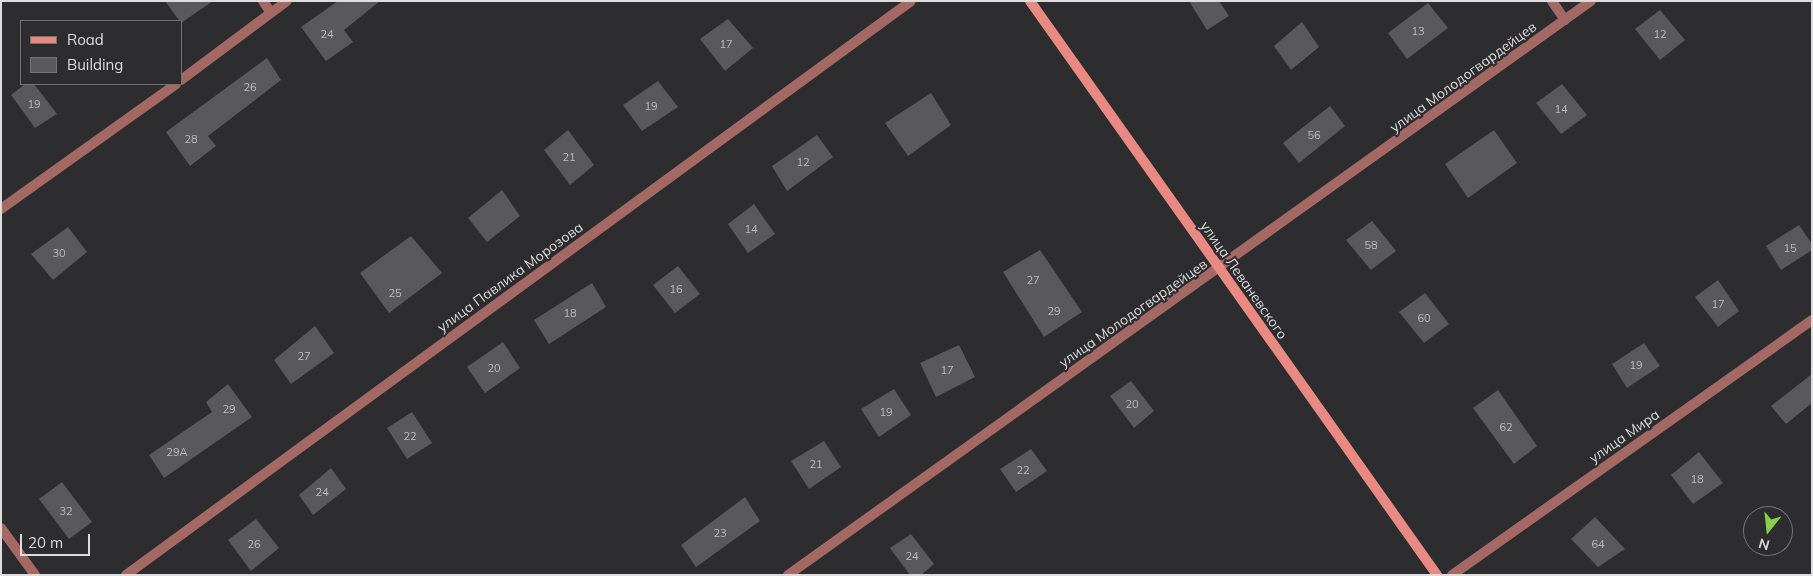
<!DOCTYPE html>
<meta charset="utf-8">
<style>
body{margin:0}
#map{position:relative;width:1813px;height:576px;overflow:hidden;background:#2d2c2f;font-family:Mulish,sans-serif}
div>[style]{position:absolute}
.building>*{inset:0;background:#59595c}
.street>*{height:10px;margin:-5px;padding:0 5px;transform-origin:5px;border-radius:5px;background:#a46964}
.secondary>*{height:10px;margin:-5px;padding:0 5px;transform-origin:5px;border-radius:5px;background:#e88a83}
span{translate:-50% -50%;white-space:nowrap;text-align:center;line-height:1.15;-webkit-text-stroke:4px #2d2c2f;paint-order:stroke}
.number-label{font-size:11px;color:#bcbcbe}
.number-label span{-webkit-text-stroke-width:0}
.street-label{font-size:14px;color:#ddddde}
.frame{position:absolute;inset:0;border:2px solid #ddddde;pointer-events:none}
.legend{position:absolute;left:20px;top:20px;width:162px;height:65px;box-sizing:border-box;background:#2d2c2f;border:1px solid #737375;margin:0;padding:6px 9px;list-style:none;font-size:15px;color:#ddddde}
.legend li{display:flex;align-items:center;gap:10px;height:25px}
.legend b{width:25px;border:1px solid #737375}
.north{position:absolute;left:1743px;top:506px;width:50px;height:50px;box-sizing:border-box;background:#2d2c2f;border:1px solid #737375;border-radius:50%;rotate:196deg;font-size:14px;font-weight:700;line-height:20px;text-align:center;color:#ddddde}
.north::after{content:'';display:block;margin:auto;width:18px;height:22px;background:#88cf4a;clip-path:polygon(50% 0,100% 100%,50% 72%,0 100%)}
.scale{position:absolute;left:20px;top:534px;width:70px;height:22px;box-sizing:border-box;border:2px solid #ddddde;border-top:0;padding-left:6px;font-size:15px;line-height:18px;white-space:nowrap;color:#ddddde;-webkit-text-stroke:4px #2d2c2f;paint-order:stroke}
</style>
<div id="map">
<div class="building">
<div style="clip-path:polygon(165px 1px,213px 1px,181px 23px)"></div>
<div style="clip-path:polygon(338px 1px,380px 1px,344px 30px,353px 42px,326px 61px,301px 27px)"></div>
<div style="clip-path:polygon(1189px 1px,1219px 1px,1229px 16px,1207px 30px)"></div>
<div style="clip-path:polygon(1428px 3px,1448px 28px,1407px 59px,1388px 33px)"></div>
<div style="clip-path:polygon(1660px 10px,1685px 40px,1660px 60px,1635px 29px)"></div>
<div style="clip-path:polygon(728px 19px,753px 48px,725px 71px,700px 39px)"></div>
<div style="clip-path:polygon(1302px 22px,1319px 47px,1291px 70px,1274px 46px)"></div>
<div style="clip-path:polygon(267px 58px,281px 80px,208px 136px,216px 146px,190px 166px,166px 132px)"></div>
<div style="clip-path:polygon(658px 81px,678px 107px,642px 131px,623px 105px)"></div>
<div style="clip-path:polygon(25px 84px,34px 84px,57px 114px,35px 128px,11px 95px)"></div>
<div style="clip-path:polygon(1562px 84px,1587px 115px,1561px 134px,1536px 103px)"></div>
<div style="clip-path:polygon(931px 93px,951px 125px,908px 156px,885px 123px)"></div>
<div style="clip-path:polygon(1330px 106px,1345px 126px,1299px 163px,1283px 143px)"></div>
<div style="clip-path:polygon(568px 130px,594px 165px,570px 185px,544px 150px)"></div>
<div style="clip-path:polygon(1494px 130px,1517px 163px,1468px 198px,1445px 164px)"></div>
<div style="clip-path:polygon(817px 135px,833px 157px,787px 191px,772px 166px)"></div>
<div style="clip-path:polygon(502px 190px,520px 216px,487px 242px,468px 218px)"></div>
<div style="clip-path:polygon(754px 204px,775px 234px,748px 253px,728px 224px)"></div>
<div style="clip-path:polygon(1372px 221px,1396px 251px,1371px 270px,1346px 240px)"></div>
<div style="clip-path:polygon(1799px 225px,1812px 244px,1812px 250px,1781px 270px,1766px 246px)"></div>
<div style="clip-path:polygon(68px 227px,87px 252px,53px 280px,31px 254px)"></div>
<div style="clip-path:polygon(411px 236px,442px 273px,389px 313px,360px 273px)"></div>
<div style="clip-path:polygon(1040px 250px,1082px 312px,1044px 337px,1003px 272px)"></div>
<div style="clip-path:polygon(678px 266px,700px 294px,675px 313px,653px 285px)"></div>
<div style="clip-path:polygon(1718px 280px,1739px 311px,1718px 327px,1695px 297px)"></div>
<div style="clip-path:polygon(592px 283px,606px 307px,549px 344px,534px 320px)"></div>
<div style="clip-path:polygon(1425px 293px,1449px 324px,1424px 343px,1399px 312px)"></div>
<div style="clip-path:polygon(315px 326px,334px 353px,291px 384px,274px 360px)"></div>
<div style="clip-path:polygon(503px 342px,520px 368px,485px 393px,467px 367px)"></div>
<div style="clip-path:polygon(1644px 343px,1660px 366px,1627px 388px,1612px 364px)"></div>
<div style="clip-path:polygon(959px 345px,975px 377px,936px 397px,920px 363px)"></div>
<div style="clip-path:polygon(1812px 374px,1812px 403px,1786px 424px,1771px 406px)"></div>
<div style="clip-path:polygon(1131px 381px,1154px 411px,1134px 428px,1110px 396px)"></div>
<div style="clip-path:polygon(228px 384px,252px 417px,164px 478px,149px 455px,212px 412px,206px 402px)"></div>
<div style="clip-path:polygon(894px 389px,911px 415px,879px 437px,861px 409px)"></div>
<div style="clip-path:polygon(1498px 390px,1537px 446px,1514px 464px,1473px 408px)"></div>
<div style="clip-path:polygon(412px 412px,432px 443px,407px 459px,387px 428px)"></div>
<div style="clip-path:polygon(824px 441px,841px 467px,809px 489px,791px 461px)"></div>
<div style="clip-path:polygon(1031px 449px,1047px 471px,1016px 492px,1000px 469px)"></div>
<div style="clip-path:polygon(1699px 452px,1723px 483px,1693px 504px,1671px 475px)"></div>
<div style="clip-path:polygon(331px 468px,346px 489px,313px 515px,299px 495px)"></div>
<div style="clip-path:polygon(62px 482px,92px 522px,69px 539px,39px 499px)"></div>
<div style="clip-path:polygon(745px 497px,760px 521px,696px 567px,681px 545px)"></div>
<div style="clip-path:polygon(1595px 517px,1625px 549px,1598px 567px,1571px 539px)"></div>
<div style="clip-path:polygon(256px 519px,279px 548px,251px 571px,228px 540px)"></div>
<div style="clip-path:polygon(911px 534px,934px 564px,921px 575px,910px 575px,890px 548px)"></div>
</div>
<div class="street">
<div style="left:263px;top:1px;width:14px;rotate:56deg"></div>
<div style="left:1552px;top:1px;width:23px;rotate:56deg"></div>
<div style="left:181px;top:80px;width:132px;rotate:-36.7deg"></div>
<div style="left:1px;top:209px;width:215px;rotate:-35.5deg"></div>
<div style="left:1px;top:528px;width:58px;rotate:54.1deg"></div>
<div style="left:126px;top:575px;width:972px;rotate:-36.17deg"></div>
<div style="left:788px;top:575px;width:987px;rotate:-35.56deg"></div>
<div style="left:1452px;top:575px;width:441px;rotate:-35.3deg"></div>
</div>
<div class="secondary">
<div style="left:1030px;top:1px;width:704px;rotate:54.66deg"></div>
</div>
<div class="number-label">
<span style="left:1418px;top:31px">13</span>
<span style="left:327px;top:34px">24</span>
<span style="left:1660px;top:34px">12</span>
<span style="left:726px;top:44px">17</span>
<span style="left:250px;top:87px">26</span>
<span style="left:34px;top:104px">19</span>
<span style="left:651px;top:106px">19</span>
<span style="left:1561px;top:109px">14</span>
<span style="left:1314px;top:135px">56</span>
<span style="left:191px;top:139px">28</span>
<span style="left:569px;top:157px">21</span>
<span style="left:803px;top:162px">12</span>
<span style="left:751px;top:229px">14</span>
<span style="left:1371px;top:245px">58</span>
<span style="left:1790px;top:248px">15</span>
<span style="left:59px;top:253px">30</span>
<span style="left:1033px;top:280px">27</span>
<span style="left:676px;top:289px">16</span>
<span style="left:395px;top:293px">25</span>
<span style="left:1718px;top:304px">17</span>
<span style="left:1054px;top:311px">29</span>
<span style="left:570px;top:313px">18</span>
<span style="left:1424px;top:318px">60</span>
<span style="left:304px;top:356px">27</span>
<span style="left:1636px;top:365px">19</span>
<span style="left:494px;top:368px">20</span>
<span style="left:947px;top:370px">17</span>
<span style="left:1132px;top:404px">20</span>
<span style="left:229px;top:409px">29</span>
<span style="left:886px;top:412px">19</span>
<span style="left:1506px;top:427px">62</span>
<span style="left:410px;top:436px">22</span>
<span style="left:177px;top:452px">29А</span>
<span style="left:816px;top:464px">21</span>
<span style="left:1023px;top:470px">22</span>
<span style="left:1697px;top:479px">18</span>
<span style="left:322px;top:492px">24</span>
<span style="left:66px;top:511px">32</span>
<span style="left:720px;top:533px">23</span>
<span style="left:254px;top:544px">26</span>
<span style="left:1598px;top:544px">64</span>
<span style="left:912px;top:556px">24</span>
</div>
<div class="street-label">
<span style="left:1463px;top:77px;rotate:-36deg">улица Молодогвардейцев</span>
<span style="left:510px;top:277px;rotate:-36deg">улица Павлика Морозова</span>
<span style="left:1244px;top:280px;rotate:55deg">улица Леваневского</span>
<span style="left:1133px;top:313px;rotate:-35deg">улица Молодогвардейцев</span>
<span style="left:1624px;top:436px;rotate:-35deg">улица Мира</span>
</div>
<div class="frame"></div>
<ul class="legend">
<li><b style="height:6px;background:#e88a83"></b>Road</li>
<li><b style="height:14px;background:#59595c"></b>Building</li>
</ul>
<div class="north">N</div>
<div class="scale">20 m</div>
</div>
